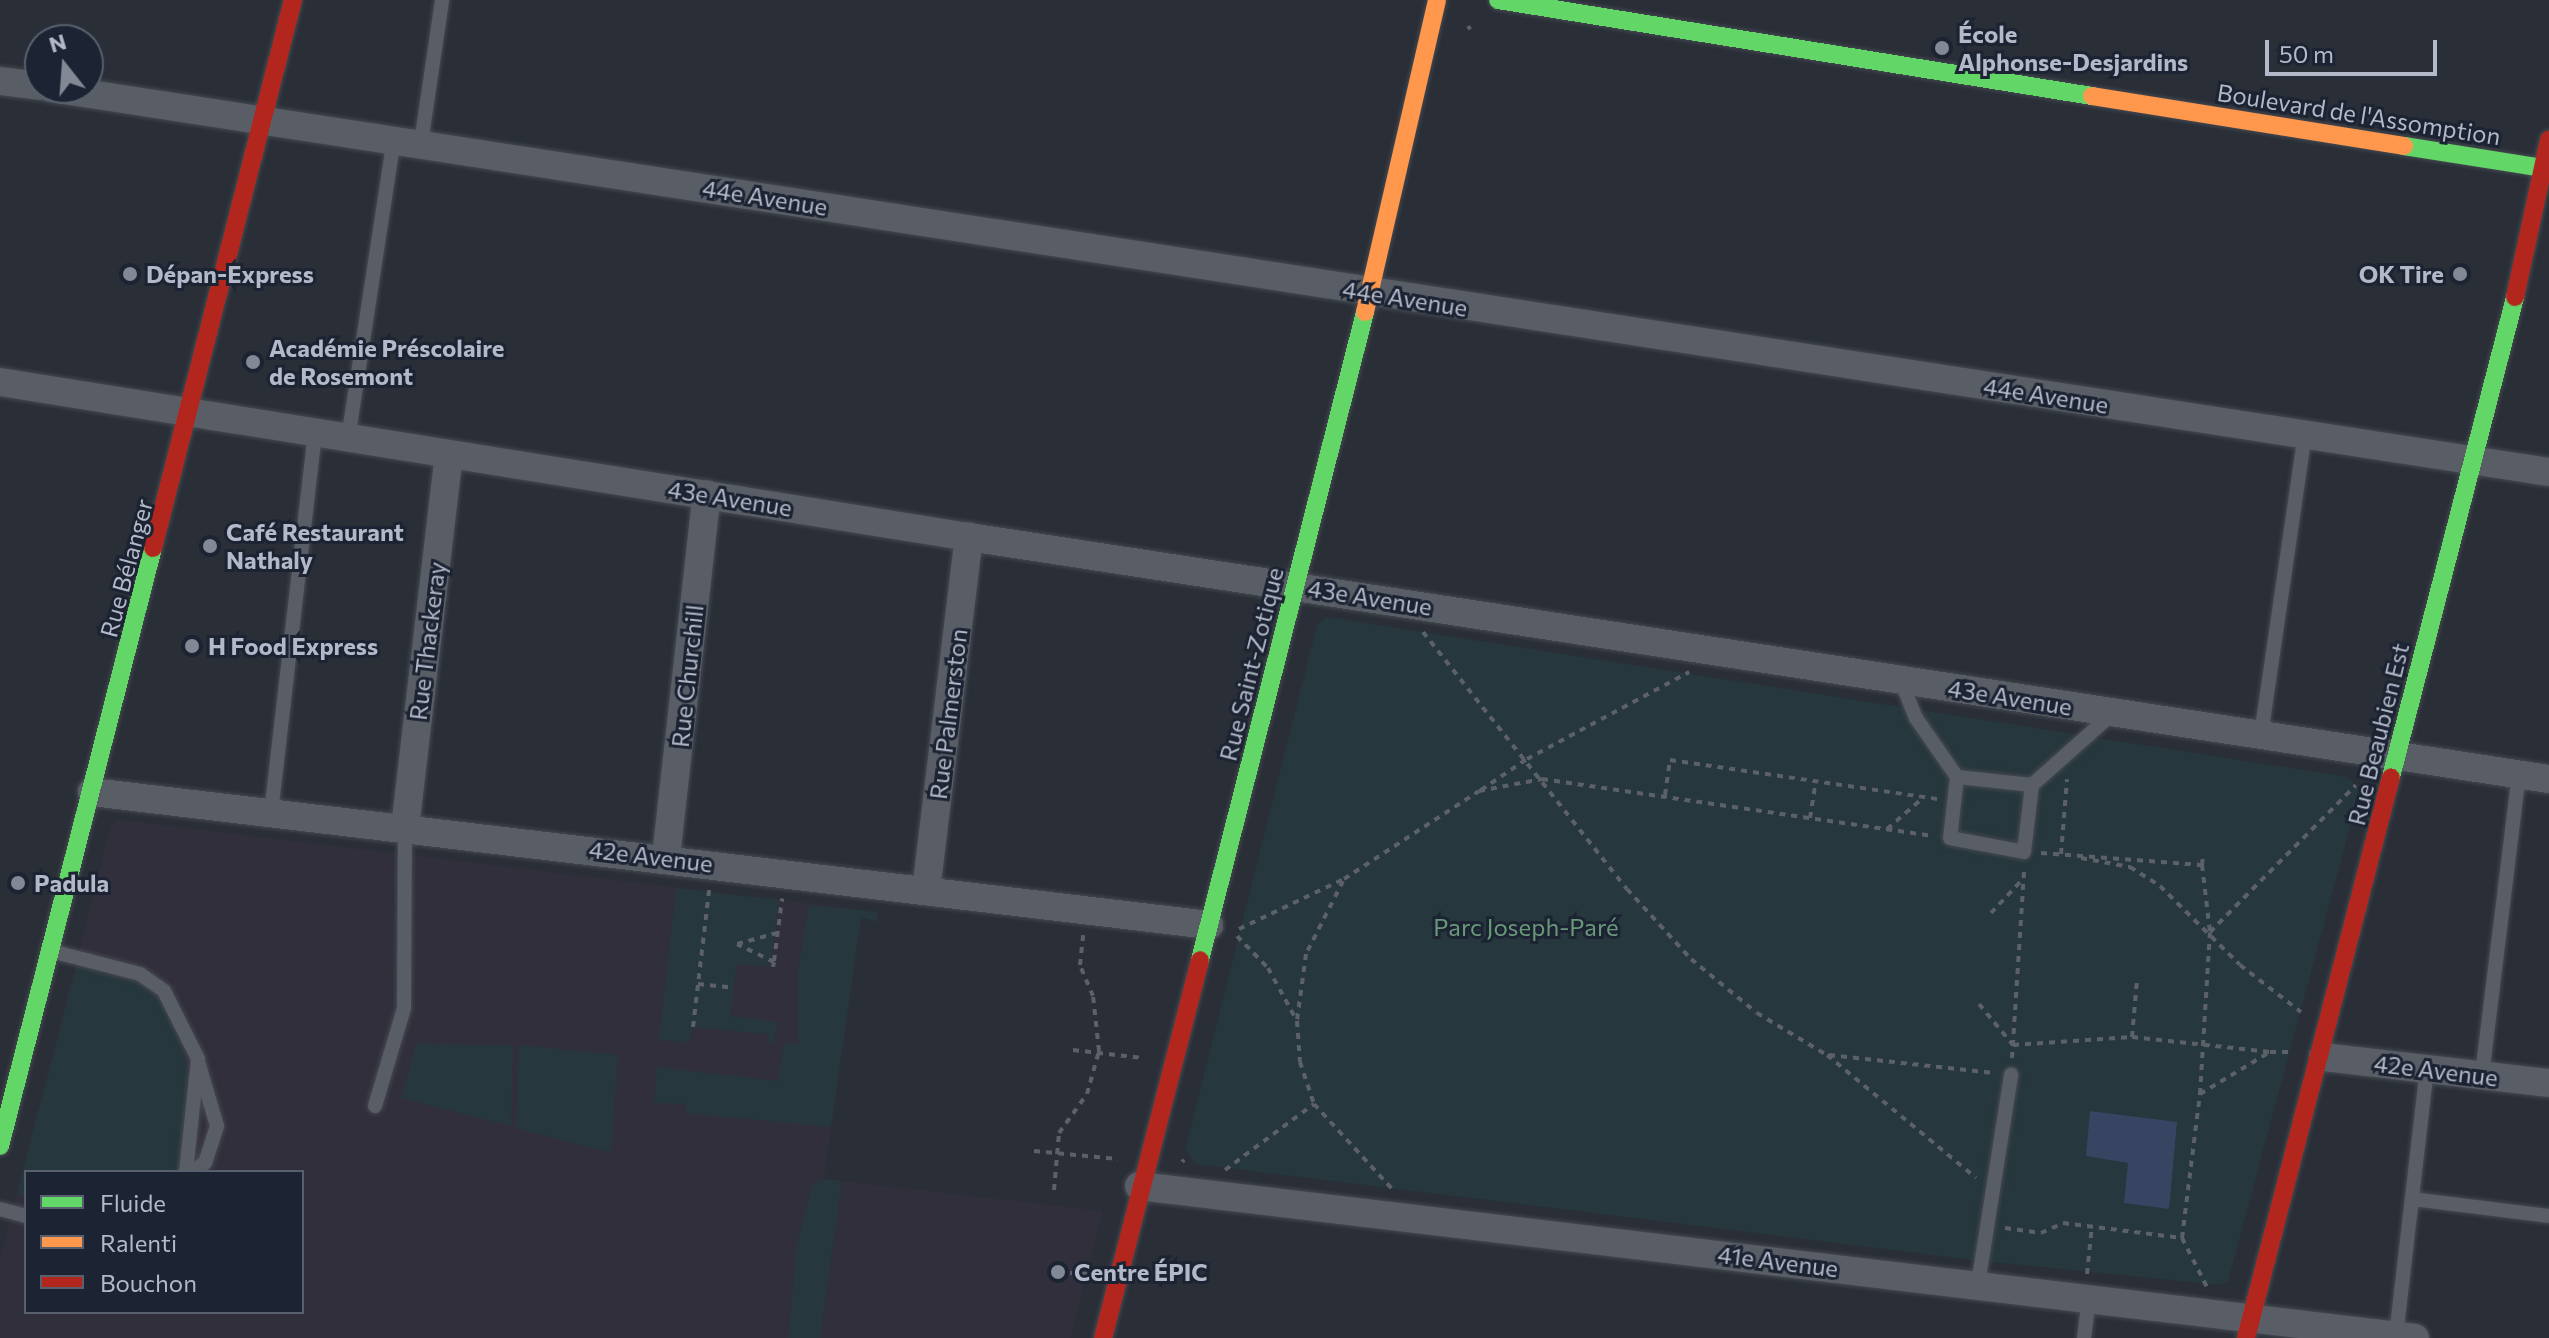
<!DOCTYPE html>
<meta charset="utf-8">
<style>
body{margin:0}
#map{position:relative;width:2549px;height:1338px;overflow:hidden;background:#292e37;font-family:Commissioner,sans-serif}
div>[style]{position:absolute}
.medical>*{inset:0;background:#322f3d}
.green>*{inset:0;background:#26373d}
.water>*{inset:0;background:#384562}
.path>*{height:4px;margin-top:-2px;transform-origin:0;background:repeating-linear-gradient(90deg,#5c6069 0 6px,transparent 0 12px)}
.roads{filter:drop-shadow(0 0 2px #454950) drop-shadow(0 0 2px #454950)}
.lane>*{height:14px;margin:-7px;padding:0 7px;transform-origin:7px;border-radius:7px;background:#595d65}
.street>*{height:28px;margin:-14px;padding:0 14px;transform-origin:14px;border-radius:14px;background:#595d65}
.fast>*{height:18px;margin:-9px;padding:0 9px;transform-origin:9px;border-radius:9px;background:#63d668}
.slow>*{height:18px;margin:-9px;padding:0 9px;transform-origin:9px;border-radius:9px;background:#ff974d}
.jam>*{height:18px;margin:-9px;padding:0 9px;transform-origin:9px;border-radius:9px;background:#b3261e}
.dots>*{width:22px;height:22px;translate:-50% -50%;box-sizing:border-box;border:4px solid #1c2332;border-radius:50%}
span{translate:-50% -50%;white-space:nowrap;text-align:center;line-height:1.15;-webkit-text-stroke:6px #1c2332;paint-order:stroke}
.poi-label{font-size:24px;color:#b3b9c8;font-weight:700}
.left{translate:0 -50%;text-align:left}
.right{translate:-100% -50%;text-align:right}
.street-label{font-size:24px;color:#b3b9c8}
.park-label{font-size:24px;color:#6a997a}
.legend{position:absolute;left:24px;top:1170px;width:280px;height:144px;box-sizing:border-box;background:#1c2332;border:2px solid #585f6e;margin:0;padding:10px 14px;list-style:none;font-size:24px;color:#b3b9c8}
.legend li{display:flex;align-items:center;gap:16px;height:40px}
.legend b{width:40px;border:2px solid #585f6e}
.north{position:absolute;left:24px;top:24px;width:80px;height:80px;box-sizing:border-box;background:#1c2332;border:2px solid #585f6e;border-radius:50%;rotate:343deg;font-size:22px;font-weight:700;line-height:32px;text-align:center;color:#b3b9c8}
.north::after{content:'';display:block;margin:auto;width:28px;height:36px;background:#838895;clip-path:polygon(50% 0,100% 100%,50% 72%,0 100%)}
.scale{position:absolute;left:2265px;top:40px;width:172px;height:36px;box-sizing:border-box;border:4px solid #b3b9c8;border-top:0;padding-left:10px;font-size:24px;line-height:28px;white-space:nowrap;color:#b3b9c8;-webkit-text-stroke:6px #1c2332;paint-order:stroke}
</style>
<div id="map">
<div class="medical">
<div style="clip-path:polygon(evenodd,119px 820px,862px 910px,824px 1179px,1103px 1211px,1070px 1338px,0 1338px,0 1260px,111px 826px,119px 820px,26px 1172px,302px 1172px,302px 1312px,26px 1312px,26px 1172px)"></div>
</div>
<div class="green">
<div style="clip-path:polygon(1326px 617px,2348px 777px,2360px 790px,2228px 1281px,2220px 1285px,1982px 1261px,1196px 1164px,1185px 1150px,1317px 625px)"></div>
<div style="clip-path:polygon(676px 888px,779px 900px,770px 967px,737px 964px,730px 1016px,777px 1022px,774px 1042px,768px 1042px,768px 1034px,692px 1027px,690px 1043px,659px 1040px)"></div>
<div style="clip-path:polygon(809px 905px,878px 912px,877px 922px,861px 917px,831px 1127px,685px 1113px,686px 1104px,654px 1103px,657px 1067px,778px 1081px,784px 1043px,798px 1044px,798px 970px)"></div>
<div style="clip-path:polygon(77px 965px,143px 984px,163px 1004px,181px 1036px,189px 1081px,178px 1171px,26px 1172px,26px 1197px,17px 1193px)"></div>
<div style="clip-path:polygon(416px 1044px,513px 1045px,511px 1126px,401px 1098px)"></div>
<div style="clip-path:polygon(519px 1045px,618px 1055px,611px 1153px,516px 1128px)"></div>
<div style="clip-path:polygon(824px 1179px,842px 1181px,820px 1338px,788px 1338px,797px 1243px,812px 1185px)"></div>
</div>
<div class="water">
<div style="clip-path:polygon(2090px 1111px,2177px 1122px,2169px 1209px,2124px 1203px,2128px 1163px,2086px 1156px)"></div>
</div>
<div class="path">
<div style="left:1468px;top:26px;width:4px;rotate:56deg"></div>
<div style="left:1423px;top:632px;width:328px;rotate:51.6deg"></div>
<div style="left:1627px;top:889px;width:95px;rotate:47.6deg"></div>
<div style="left:1691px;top:959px;width:85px;rotate:39.3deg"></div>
<div style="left:1757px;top:1013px;width:82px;rotate:31deg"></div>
<div style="left:1827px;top:1055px;width:193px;rotate:39.5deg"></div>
<div style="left:1481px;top:790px;width:55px;rotate:-34deg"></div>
<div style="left:1527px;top:759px;width:184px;rotate:-28.2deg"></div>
<div style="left:1665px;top:795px;width:35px;rotate:-82deg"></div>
<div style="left:1670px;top:760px;width:271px;rotate:8.3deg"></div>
<div style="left:1810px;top:818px;width:37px;rotate:-81deg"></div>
<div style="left:1887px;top:829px;width:49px;rotate:-40.9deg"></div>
<div style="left:2041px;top:853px;width:161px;rotate:4.3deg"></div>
<div style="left:2202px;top:865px;width:67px;rotate:83.2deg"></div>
<div style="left:2061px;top:854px;width:75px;rotate:-85.4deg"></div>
<div style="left:2081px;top:858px;width:50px;rotate:10.4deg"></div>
<div style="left:2130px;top:867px;width:36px;rotate:32deg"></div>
<div style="left:2160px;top:886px;width:112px;rotate:44.6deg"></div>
<div style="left:2240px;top:965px;width:77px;rotate:37.6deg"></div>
<div style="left:2202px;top:865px;width:9px;rotate:-84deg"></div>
<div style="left:1343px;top:881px;width:82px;rotate:116.9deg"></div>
<div style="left:1306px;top:954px;width:68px;rotate:97.7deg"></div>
<div style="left:1297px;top:1021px;width:41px;rotate:85.8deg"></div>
<div style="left:1300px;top:1062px;width:44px;rotate:71.6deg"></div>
<div style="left:1314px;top:1104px;width:117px;rotate:47.4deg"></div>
<div style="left:1991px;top:913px;width:45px;rotate:-46.8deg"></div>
<div style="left:1239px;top:929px;width:116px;rotate:-25.5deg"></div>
<div style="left:1344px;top:879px;width:161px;rotate:-33.1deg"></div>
<div style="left:1479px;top:791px;width:64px;rotate:-10.8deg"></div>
<div style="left:1542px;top:779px;width:395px;rotate:8.3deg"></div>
<div style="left:1237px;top:936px;width:45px;rotate:45.9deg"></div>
<div style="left:1268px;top:968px;width:60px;rotate:61.3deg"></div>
<div style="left:774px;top:961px;width:63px;rotate:-82.6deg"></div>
<div style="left:773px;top:967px;width:5px;rotate:-79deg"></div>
<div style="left:774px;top:962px;width:41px;rotate:-154.1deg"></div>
<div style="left:737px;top:944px;width:41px;rotate:-15.4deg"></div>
<div style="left:698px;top:984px;width:36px;rotate:6deg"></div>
<div style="left:1979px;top:1004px;width:53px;rotate:50.3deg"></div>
<div style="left:2013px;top:1045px;width:119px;rotate:-3.8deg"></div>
<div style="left:2132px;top:1037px;width:139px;rotate:6.2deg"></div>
<div style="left:693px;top:1027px;width:138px;rotate:-83.3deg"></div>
<div style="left:2132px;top:1037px;width:57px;rotate:-85deg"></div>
<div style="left:1073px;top:1050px;width:70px;rotate:6.5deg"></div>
<div style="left:1829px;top:1055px;width:168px;rotate:6.2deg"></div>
<div style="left:2012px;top:1058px;width:187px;rotate:-86.3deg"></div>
<div style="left:2200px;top:1094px;width:162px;rotate:-86.5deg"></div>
<div style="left:2210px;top:932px;width:207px;rotate:-45.2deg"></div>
<div style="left:1034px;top:1151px;width:84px;rotate:5.4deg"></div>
<div style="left:1182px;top:1162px;width:3px;rotate:-45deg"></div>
<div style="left:1225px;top:1170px;width:111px;rotate:-36.6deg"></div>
<div style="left:1054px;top:1190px;width:57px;rotate:-85deg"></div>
<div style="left:1059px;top:1133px;width:48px;rotate:-54.3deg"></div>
<div style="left:1087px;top:1094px;width:45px;rotate:-74.4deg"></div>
<div style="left:1099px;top:1051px;width:55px;rotate:-96.2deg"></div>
<div style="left:1093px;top:996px;width:34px;rotate:-113deg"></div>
<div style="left:1080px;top:965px;width:30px;rotate:-84deg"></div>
<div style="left:2005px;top:1228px;width:36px;rotate:8deg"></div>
<div style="left:2041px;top:1233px;width:24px;rotate:-24deg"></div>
<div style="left:2063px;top:1223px;width:120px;rotate:7.2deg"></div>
<div style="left:2182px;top:1238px;width:57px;rotate:63deg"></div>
<div style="left:2182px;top:1238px;width:145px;rotate:-82.9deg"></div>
<div style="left:2200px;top:1094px;width:82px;rotate:-31deg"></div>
<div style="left:2270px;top:1052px;width:19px"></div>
<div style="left:1070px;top:1273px;width:17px;rotate:3deg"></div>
<div style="left:2087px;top:1274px;width:48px;rotate:-84.1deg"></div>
</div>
<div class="roads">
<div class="lane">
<div style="left:421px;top:143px;width:145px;rotate:-81.6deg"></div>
<div style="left:348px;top:439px;width:304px;rotate:-81.3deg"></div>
<div style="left:1901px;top:681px;width:40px;rotate:68deg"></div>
<div style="left:1916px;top:718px;width:72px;rotate:55.2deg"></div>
<div style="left:1957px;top:777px;width:61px;rotate:96.5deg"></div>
<div style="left:1950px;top:838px;width:75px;rotate:10.7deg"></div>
<div style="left:2024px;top:852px;width:67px;rotate:-83.2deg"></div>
<div style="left:2032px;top:785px;width:75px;rotate:-173.9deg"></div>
<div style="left:2261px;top:735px;width:304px;rotate:-81.7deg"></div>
<div style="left:2032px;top:785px;width:107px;rotate:-41.6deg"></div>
<div style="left:271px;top:813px;width:381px;rotate:-83.4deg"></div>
<div style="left:51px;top:951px;width:92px;rotate:14.5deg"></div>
<div style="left:140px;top:974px;width:29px;rotate:35deg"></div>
<div style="left:164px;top:991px;width:76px;rotate:63.4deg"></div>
<div style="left:198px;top:1059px;width:114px;rotate:96.1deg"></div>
<div style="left:2482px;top:1075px;width:303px;rotate:-83deg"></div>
<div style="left:375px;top:1106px;width:102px;rotate:-73.5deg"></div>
<div style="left:404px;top:1008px;width:180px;rotate:-89.7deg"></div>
<div style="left:190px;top:1172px;width:17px;rotate:-31deg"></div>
<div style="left:205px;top:1163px;width:39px;rotate:-72deg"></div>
<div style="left:217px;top:1126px;width:64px;rotate:-106.4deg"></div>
<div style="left:2412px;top:1199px;width:138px;rotate:7.1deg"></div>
<div style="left:0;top:1209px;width:27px;rotate:15deg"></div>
<div style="left:1978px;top:1284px;width:212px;rotate:-81deg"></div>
<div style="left:2396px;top:1336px;width:269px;rotate:-83.4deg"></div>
<div style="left:2084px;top:1338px;width:40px;rotate:-82.9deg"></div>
</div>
<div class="street">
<div style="left:0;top:81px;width:40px;rotate:7.1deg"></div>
<div style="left:51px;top:88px;width:2527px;rotate:8.74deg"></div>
<div style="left:0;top:382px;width:981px;rotate:9.09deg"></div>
<div style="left:969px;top:537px;width:1598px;rotate:8.71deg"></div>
<div style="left:92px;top:792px;width:1125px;rotate:6.79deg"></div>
<div style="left:405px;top:828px;width:376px;rotate:-83.3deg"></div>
<div style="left:666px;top:857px;width:365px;rotate:-83.6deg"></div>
<div style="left:926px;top:891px;width:357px;rotate:-83.1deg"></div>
<div style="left:2323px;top:1057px;width:227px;rotate:6.6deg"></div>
<div style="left:1139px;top:1186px;width:1285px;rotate:6.79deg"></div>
</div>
<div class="fast">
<div style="left:1498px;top:0;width:602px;rotate:9.18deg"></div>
<div style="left:2404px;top:146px;width:147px;rotate:9deg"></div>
<div style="left:2391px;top:777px;width:496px;rotate:-75.5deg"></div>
<div style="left:1200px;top:960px;width:669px;rotate:-75.71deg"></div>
<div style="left:0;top:1146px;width:617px;rotate:-75.65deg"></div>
</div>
<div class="slow">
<div style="left:2092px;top:96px;width:316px;rotate:9.1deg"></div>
<div style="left:1365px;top:312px;width:320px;rotate:-77deg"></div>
</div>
<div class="jam">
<div style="left:2515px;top:297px;width:161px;rotate:-77.8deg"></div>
<div style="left:153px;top:548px;width:566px;rotate:-75.67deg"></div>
<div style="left:1103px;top:1338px;width:390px;rotate:-75.6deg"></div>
<div style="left:2246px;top:1338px;width:579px;rotate:-75.51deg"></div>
</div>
</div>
<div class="dots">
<div style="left:1942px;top:48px;background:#838895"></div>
<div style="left:130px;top:274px;background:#838895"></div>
<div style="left:2460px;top:274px;background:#838895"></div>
<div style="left:253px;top:362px;background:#838895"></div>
<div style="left:210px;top:546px;background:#838895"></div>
<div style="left:192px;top:646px;background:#838895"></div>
<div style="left:18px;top:883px;background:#838895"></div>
<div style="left:1058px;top:1272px;background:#838895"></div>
</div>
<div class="poi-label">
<span class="left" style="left:1958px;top:48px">École<br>Alphonse-Desjardins</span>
<span class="left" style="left:146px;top:274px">Dépan-Express</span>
<span class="right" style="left:2444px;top:274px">OK Tire</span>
<span class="left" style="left:269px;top:362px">Académie Préscolaire<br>de Rosemont</span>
<span class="left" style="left:226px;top:546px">Café Restaurant<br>Nathaly</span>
<span class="left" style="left:208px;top:646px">H Food Express</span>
<span class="left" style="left:34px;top:883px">Padula</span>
<span class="left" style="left:1074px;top:1272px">Centre ÉPIC</span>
</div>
<div class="street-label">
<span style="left:2359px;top:114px;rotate:9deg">Boulevard de l'Assomption</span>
<span style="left:765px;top:197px;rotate:9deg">44e Avenue</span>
<span style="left:1405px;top:298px;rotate:9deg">44e Avenue</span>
<span style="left:2046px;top:395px;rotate:9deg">44e Avenue</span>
<span style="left:730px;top:498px;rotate:9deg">43e Avenue</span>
<span style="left:126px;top:568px;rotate:-75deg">Rue Bélanger</span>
<span style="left:1370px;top:597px;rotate:9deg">43e Avenue</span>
<span style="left:427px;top:641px;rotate:-83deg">Rue Thackeray</span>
<span style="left:1251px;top:664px;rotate:-76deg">Rue Saint-Zotique</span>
<span style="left:687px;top:676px;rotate:-84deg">Rue Churchill</span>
<span style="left:2010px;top:697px;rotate:9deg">43e Avenue</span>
<span style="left:948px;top:714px;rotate:-83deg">Rue Palmerston</span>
<span style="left:2378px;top:734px;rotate:-76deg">Rue Beaubien Est</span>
<span style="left:651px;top:856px;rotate:7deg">42e Avenue</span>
<span style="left:2436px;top:1070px;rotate:7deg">42e Avenue</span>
<span style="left:1778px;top:1261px;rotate:7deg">41e Avenue</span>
</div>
<div class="park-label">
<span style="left:1526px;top:927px">Parc Joseph-Paré</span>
</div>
<ul class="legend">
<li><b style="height:10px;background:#63d668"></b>Fluide</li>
<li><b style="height:10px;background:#ff974d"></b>Ralenti</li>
<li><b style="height:10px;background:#b3261e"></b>Bouchon</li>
</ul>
<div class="north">N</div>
<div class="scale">50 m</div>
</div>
